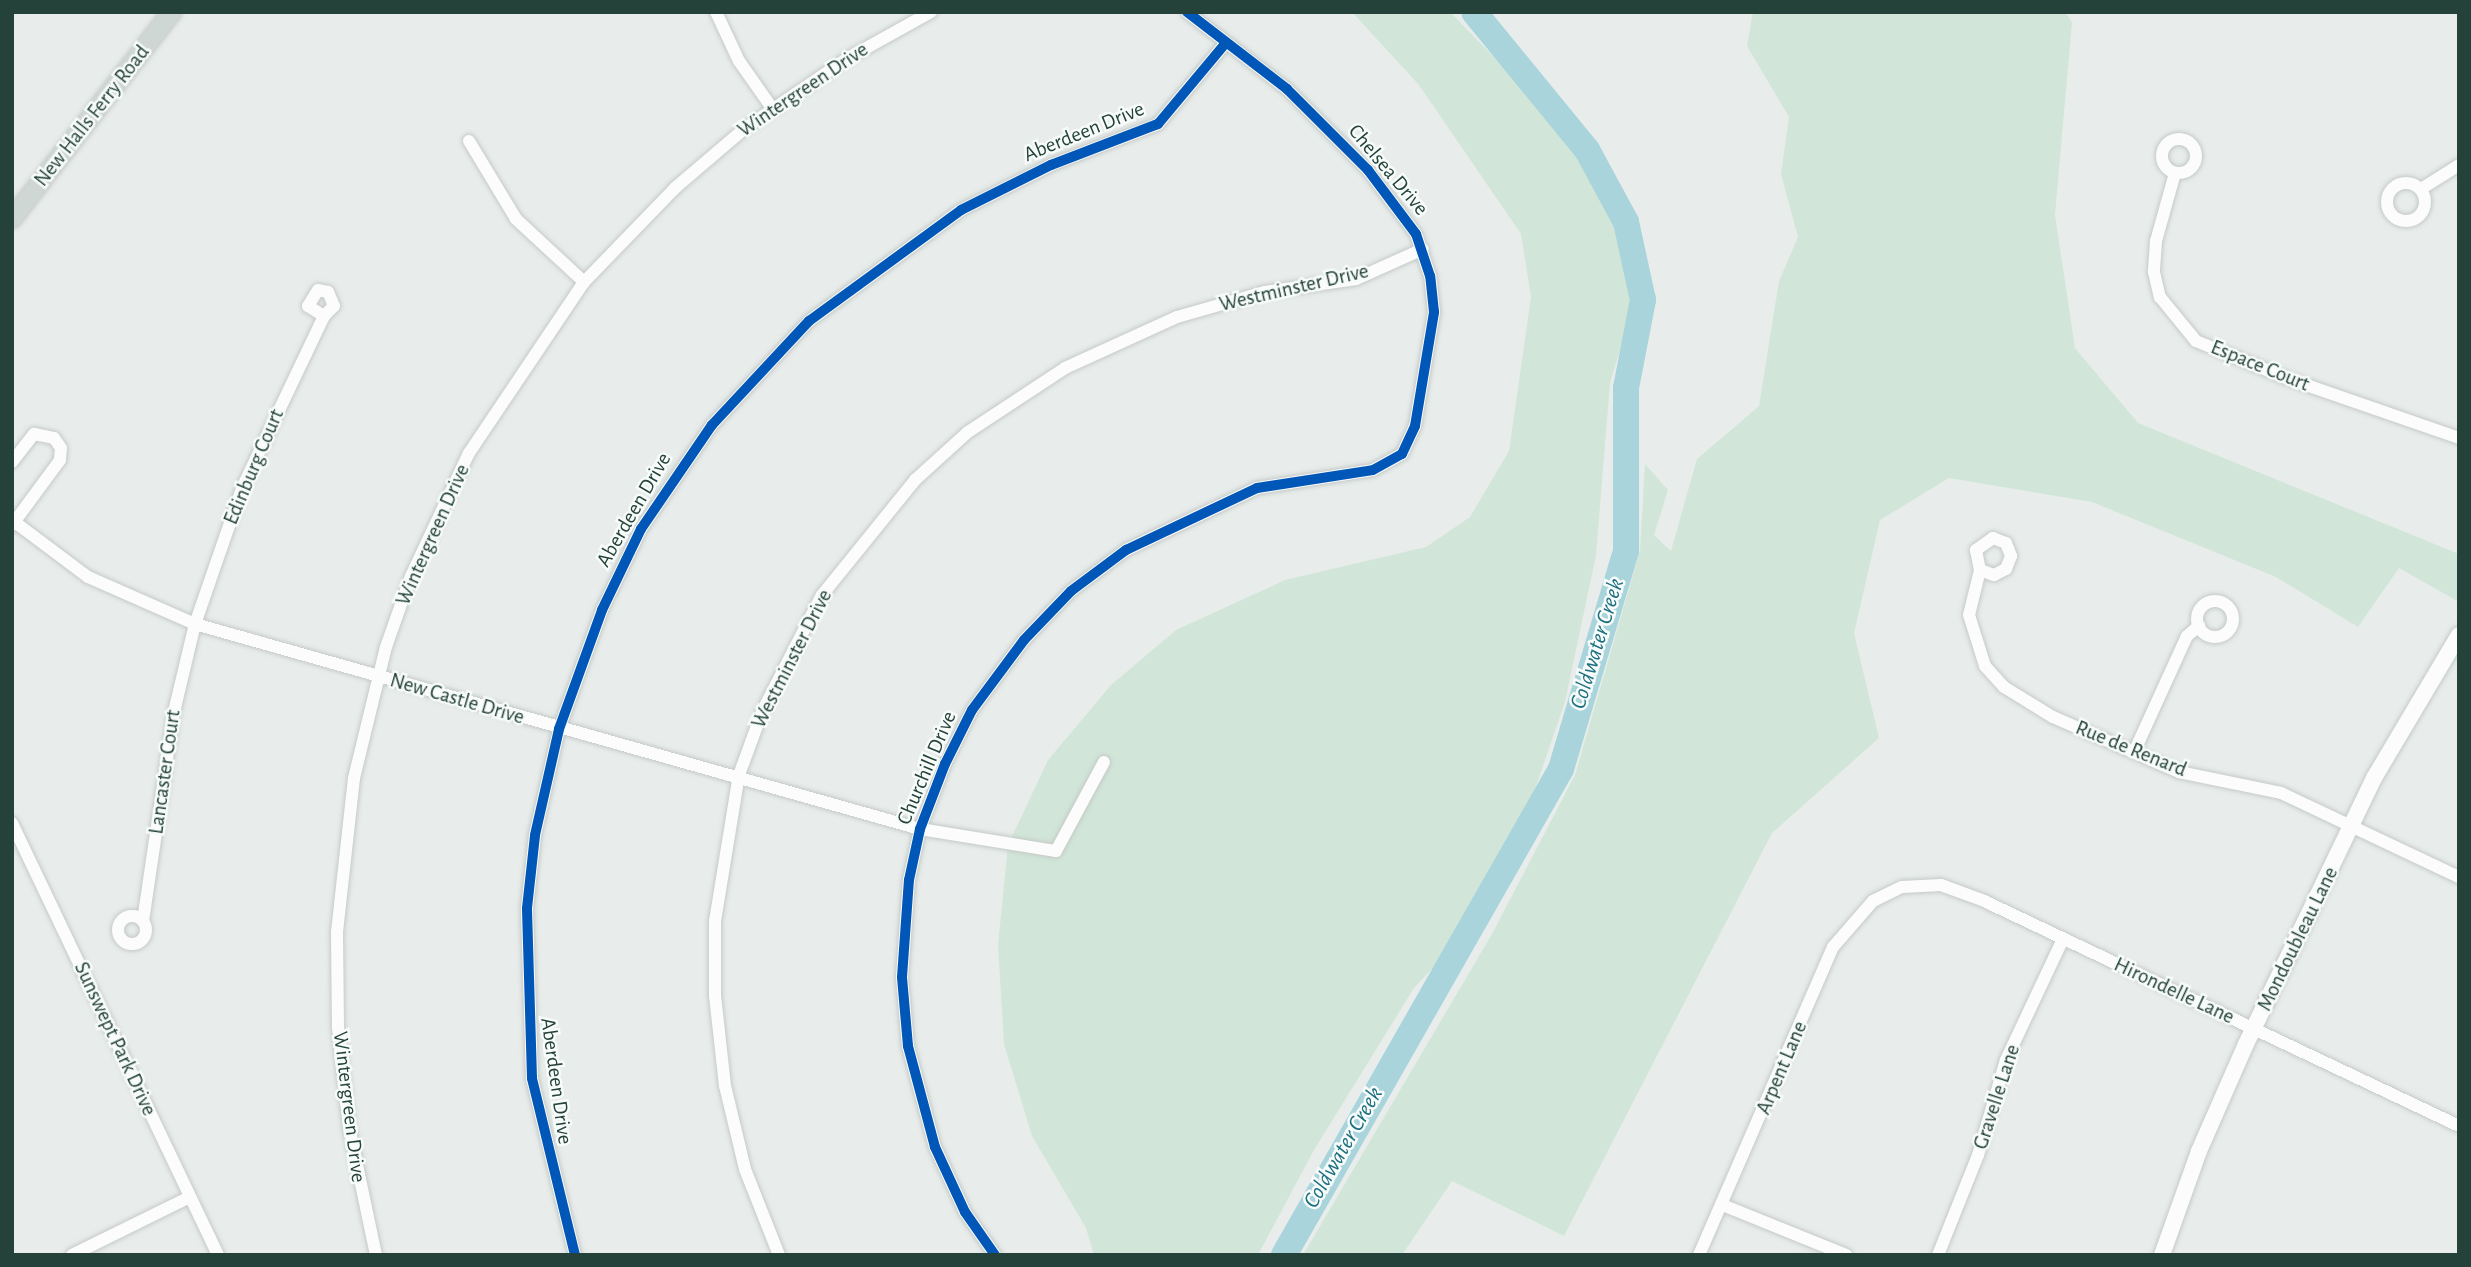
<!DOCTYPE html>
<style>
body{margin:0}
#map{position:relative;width:2471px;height:1267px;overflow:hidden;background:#e8edeb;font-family:"Alegreya Sans",sans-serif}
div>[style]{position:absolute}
.green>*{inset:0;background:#d1e6d8}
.river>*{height:26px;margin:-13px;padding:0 13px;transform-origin:13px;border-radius:13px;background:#a9d4db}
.roads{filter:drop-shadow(0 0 2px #c5cac8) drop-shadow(0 0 2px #c5cac8)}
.street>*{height:12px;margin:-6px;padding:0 6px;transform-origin:6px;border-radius:6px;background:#fcfcfc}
.street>.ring{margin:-6px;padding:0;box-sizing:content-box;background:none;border:12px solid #fcfcfc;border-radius:50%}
.secondary>*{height:16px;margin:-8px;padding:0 8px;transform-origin:8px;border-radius:8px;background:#fcfcfc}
.primary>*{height:18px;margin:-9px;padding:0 9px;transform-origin:9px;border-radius:9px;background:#cfd7d5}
.cycleway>*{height:10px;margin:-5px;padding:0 5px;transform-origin:5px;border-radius:5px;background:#0057b8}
span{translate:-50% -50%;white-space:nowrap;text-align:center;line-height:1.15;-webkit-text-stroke:5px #f7fbf9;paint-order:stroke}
.street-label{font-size:21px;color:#24423a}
.water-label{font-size:23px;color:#1c6f80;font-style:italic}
.frame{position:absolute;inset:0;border:14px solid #24423a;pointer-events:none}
</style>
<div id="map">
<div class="green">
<div style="clip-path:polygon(1352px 12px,1450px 12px,1569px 134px,1612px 201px,1628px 246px,1633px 307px,1610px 383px,1596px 555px,1565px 702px,1535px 789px,1445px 955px,1414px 988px,1314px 1150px,1258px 1255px,1094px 1255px,1086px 1228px,1032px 1136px,1004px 1044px,998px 945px,1008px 845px,1048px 760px,1111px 685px,1176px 630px,1285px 580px,1426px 547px,1470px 517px,1509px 451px,1531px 297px,1521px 234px,1419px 85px)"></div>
<div style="clip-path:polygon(1753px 12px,2065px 12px,2072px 22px,2055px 215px,2075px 348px,2138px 423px,2459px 554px,2459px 602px,2399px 568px,2358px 627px,2276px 577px,2092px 502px,1949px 478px,1880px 520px,1854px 633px,1879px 738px,1772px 833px,1564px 1236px,1452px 1181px,1402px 1255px,1303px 1255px,1492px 934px,1575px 775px,1640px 551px,1645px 464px,1668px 490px,1654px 535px,1671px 551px,1697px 459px,1759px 406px,1779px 281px,1798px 237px,1781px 174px,1789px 117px,1747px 46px)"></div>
</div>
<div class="river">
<div style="left:1284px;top:1255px;width:559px;rotate:-60.32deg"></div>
<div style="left:1561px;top:769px;width:227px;rotate:-73.4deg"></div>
<div style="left:1626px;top:551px;width:163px;rotate:-90deg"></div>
<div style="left:1626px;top:388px;width:90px;rotate:-79.1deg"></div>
<div style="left:1643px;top:300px;width:80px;rotate:-102.3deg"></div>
<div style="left:1626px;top:222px;width:82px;rotate:-118.4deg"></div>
<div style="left:1587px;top:150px;width:178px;rotate:-129.3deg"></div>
</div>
<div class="roads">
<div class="street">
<div style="left:716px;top:12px;width:54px;rotate:64.9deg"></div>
<div style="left:739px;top:61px;width:57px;rotate:54.9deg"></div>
<div class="ring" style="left:2162px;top:139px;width:22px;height:22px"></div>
<div style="left:469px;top:141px;width:91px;rotate:58.9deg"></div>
<div style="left:516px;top:219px;width:93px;rotate:42.8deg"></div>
<div style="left:2175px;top:173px;width:71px;rotate:105.6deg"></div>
<div style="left:2156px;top:241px;width:31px;rotate:94deg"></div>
<div style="left:2154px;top:272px;width:26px;rotate:77deg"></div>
<div style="left:2160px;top:297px;width:57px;rotate:50.7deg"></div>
<div style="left:2196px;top:341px;width:97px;rotate:22.3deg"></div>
<div style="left:2286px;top:378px;width:183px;rotate:19.1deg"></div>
<div class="ring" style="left:2387px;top:183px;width:26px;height:26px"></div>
<div style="left:2421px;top:189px;width:45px;rotate:-32.3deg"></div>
<div style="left:12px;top:462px;width:36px;rotate:-52deg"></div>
<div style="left:34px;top:434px;width:20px;rotate:11deg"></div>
<div style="left:54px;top:438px;width:12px;rotate:55deg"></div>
<div style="left:61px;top:448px;width:12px;rotate:95deg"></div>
<div style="left:60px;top:460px;width:81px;rotate:126.4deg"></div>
<div style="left:12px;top:520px;width:95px;rotate:36.9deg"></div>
<div style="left:88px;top:577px;width:117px;rotate:23.7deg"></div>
<div style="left:195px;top:624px;width:753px;rotate:15.79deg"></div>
<div style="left:920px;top:829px;width:138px;rotate:9.2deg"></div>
<div style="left:1056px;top:851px;width:101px;rotate:-61.7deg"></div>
<div style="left:1980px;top:570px;width:15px;rotate:20deg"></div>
<div style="left:1994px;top:575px;width:13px;rotate:-27deg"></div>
<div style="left:2006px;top:569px;width:14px;rotate:-69deg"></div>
<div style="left:2011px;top:556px;width:14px;rotate:-111deg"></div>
<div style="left:2006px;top:543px;width:14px;rotate:-159deg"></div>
<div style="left:1993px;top:538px;width:21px;rotate:145deg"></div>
<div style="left:1976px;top:550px;width:20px;rotate:79deg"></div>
<div style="left:1980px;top:570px;width:46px;rotate:103.7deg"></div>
<div style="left:1969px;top:615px;width:53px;rotate:72.6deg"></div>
<div style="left:1985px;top:666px;width:28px;rotate:48deg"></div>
<div style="left:2004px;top:687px;width:57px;rotate:31.5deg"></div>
<div style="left:2053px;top:717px;width:137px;rotate:23.6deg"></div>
<div style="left:2179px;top:772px;width:104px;rotate:11.6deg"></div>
<div style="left:2281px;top:793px;width:197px;rotate:25.3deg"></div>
<div class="ring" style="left:2197px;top:601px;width:24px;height:24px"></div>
<div style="left:2135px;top:750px;width:125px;rotate:-65.5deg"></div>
<div style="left:2187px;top:636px;width:16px;rotate:-40deg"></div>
<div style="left:12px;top:823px;width:479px;rotate:64.5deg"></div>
<div class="ring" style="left:118px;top:916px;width:16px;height:16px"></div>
<div style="left:143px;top:921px;width:211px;rotate:-81.6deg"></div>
<div style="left:174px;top:712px;width:90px;rotate:-76.6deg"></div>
<div style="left:195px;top:624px;width:144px;rotate:-70.9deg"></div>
<div style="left:242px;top:488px;width:191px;rotate:-64.5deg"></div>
<div style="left:324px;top:316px;width:14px;rotate:-45deg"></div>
<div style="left:334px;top:306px;width:15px;rotate:-113deg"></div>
<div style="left:328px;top:292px;width:10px;rotate:-169deg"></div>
<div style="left:318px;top:290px;width:19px;rotate:122deg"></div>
<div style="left:308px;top:306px;width:19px;rotate:32deg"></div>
<div style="left:1725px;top:1206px;width:131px;rotate:22deg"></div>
<div style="left:72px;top:1255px;width:131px;rotate:-26.2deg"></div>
<div style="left:376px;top:1255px;width:131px;rotate:-101.9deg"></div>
<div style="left:349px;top:1127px;width:100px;rotate:-96.3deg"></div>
<div style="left:338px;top:1028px;width:96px;rotate:-90.6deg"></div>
<div style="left:337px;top:932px;width:155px;rotate:-83.7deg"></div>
<div style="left:354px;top:778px;width:135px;rotate:-76.3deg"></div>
<div style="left:386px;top:647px;width:75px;rotate:-70.6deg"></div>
<div style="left:411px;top:576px;width:136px;rotate:-64.8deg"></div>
<div style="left:469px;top:453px;width:206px;rotate:-56.1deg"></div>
<div style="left:584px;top:282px;width:131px;rotate:-45.9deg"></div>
<div style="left:675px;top:188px;width:91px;rotate:-40.5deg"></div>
<div style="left:744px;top:129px;width:126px;rotate:-34.3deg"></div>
<div style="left:848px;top:58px;width:95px;rotate:-29deg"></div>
<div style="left:575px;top:1255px;width:182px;rotate:-103.7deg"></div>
<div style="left:532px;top:1078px;width:170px;rotate:-91.7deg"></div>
<div style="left:527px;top:908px;width:73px;rotate:-83.7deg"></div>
<div style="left:535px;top:835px;width:109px;rotate:-77.2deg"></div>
<div style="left:559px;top:729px;width:127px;rotate:-70.1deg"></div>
<div style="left:602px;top:610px;width:90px;rotate:-64.3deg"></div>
<div style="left:641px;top:529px;width:126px;rotate:-55.7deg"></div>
<div style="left:712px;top:425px;width:142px;rotate:-47deg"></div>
<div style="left:809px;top:321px;width:188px;rotate:-36.1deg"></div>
<div style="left:961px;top:210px;width:101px;rotate:-26.6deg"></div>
<div style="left:1051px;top:165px;width:115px;rotate:-21deg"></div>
<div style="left:1158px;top:124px;width:104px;rotate:-50.1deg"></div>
<div style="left:779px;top:1255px;width:92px;rotate:-111.6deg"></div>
<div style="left:745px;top:1169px;width:85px;rotate:-103.5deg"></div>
<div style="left:725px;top:1086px;width:91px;rotate:-96.3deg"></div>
<div style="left:715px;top:996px;width:75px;rotate:-90deg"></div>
<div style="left:715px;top:921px;width:148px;rotate:-80.7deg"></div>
<div style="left:739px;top:775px;width:67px;rotate:-69.9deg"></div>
<div style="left:762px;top:712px;width:131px;rotate:-62.9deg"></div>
<div style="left:822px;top:595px;width:148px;rotate:-51deg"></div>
<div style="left:915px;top:480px;width:72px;rotate:-42.2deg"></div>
<div style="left:968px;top:432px;width:116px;rotate:-33.4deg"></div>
<div style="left:1065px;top:368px;width:123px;rotate:-24.5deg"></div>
<div style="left:1177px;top:317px;width:91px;rotate:-15.9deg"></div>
<div style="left:1265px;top:292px;width:92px;rotate:-8.1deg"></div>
<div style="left:1356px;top:279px;width:73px;rotate:-24.1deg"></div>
<div style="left:995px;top:1255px;width:52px;rotate:-124.9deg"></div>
<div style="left:965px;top:1212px;width:72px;rotate:-114.8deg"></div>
<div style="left:935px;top:1147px;width:105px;rotate:-105deg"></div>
<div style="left:908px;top:1046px;width:69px;rotate:-95deg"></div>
<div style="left:902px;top:977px;width:97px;rotate:-85.9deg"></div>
<div style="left:909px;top:880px;width:52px;rotate:-77.8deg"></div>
<div style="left:920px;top:829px;width:70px;rotate:-69deg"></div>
<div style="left:945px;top:764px;width:60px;rotate:-63.4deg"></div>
<div style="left:972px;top:710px;width:87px;rotate:-53.4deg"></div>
<div style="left:1024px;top:640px;width:68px;rotate:-46.2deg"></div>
<div style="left:1071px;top:591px;width:69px;rotate:-36.7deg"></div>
<div style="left:1126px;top:550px;width:145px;rotate:-25.3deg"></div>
<div style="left:1257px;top:488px;width:117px;rotate:-8.8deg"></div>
<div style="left:1373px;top:470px;width:33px;rotate:-29deg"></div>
<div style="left:1402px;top:454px;width:31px;rotate:-65deg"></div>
<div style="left:1415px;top:426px;width:116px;rotate:-80.5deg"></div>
<div style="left:1434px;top:312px;width:36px;rotate:-96deg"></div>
<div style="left:1430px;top:276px;width:44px;rotate:-108.4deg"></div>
<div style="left:1416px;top:234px;width:80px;rotate:-126.9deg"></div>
<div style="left:1368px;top:170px;width:115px;rotate:-135deg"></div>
<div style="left:1287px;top:89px;width:126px;rotate:-142.4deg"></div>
<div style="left:1699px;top:1255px;width:336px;rotate:-66.5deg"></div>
<div style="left:1833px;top:947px;width:61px;rotate:-49deg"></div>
<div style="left:1873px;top:901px;width:32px;rotate:-26deg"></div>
<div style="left:1902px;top:887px;width:39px;rotate:-3deg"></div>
<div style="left:1941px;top:885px;width:44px;rotate:20.1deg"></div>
<div style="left:1982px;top:900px;width:528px;rotate:25.35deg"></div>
<div style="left:1938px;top:1255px;width:108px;rotate:-68.2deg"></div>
<div style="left:1978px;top:1155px;width:99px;rotate:-73.6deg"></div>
<div style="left:2006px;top:1060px;width:132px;rotate:-64.8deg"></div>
</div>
<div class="secondary">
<div style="left:2162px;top:1255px;width:110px;rotate:-70.4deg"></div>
<div style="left:2199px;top:1151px;width:117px;rotate:-66.3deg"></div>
<div style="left:2246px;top:1044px;width:295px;rotate:-64.3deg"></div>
<div style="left:2374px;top:778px;width:166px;rotate:-59.3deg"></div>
</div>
<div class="primary">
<div style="left:12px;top:219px;width:262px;rotate:-52.3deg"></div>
</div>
</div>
<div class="cycleway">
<div style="left:575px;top:1255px;width:182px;rotate:-103.7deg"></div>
<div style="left:532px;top:1078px;width:170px;rotate:-91.7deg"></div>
<div style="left:527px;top:908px;width:73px;rotate:-83.7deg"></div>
<div style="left:535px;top:835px;width:109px;rotate:-77.2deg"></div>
<div style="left:559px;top:729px;width:127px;rotate:-70.1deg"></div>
<div style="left:602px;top:610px;width:90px;rotate:-64.3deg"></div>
<div style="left:641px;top:529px;width:126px;rotate:-55.7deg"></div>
<div style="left:712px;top:425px;width:142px;rotate:-47deg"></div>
<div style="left:809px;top:321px;width:188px;rotate:-36.1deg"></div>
<div style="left:961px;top:210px;width:101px;rotate:-26.6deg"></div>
<div style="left:1051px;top:165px;width:115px;rotate:-21deg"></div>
<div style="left:1158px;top:124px;width:104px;rotate:-50.1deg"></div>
<div style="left:995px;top:1255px;width:52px;rotate:-124.9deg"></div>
<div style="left:965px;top:1212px;width:72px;rotate:-114.8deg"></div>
<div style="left:935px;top:1147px;width:105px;rotate:-105deg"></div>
<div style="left:908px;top:1046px;width:69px;rotate:-95deg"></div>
<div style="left:902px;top:977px;width:97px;rotate:-85.9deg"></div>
<div style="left:909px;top:880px;width:52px;rotate:-77.8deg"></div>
<div style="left:920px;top:829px;width:70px;rotate:-69deg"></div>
<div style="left:945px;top:764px;width:60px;rotate:-63.4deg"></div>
<div style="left:972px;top:710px;width:87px;rotate:-53.4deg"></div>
<div style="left:1024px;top:640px;width:68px;rotate:-46.2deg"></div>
<div style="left:1071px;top:591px;width:69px;rotate:-36.7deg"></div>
<div style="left:1126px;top:550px;width:145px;rotate:-25.3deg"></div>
<div style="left:1257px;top:488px;width:117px;rotate:-8.8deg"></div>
<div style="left:1373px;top:470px;width:33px;rotate:-29deg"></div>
<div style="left:1402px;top:454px;width:31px;rotate:-65deg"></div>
<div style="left:1415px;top:426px;width:116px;rotate:-80.5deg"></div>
<div style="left:1434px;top:312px;width:36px;rotate:-96deg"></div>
<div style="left:1430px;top:276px;width:44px;rotate:-108.4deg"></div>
<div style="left:1416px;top:234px;width:80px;rotate:-126.9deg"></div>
<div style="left:1368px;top:170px;width:115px;rotate:-135deg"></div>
<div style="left:1287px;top:89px;width:126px;rotate:-142.4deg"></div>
</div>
<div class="street-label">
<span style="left:803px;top:90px;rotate:-34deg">Wintergreen Drive</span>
<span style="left:92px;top:116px;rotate:-52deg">New Halls Ferry Road</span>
<span style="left:1084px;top:132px;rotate:-22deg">Aberdeen Drive</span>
<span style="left:1388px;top:170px;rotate:50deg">Chelsea Drive</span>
<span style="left:1294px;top:288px;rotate:-13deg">Westminster Drive</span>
<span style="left:2260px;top:366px;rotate:22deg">Espace Court</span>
<span style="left:254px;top:467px;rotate:-67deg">Edinburg Court</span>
<span style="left:634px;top:510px;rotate:-60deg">Aberdeen Drive</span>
<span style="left:433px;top:535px;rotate:-66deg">Wintergreen Drive</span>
<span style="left:792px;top:659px;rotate:-63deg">Westminster Drive</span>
<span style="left:457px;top:699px;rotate:16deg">New Castle Drive</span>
<span style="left:2131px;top:749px;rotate:22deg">Rue de Renard</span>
<span style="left:927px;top:768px;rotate:-67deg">Churchill Drive</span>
<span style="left:165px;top:772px;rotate:-82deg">Lancaster Court</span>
<span style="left:2298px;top:939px;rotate:-64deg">Mondoubleau Lane</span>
<span style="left:2174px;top:991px;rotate:25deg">Hirondelle Lane</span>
<span style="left:115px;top:1039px;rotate:65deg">Sunswept Park Drive</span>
<span style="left:1782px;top:1068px;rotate:-67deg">Arpent Lane</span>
<span style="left:556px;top:1081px;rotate:82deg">Aberdeen Drive</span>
<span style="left:1997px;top:1097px;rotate:-72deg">Gravelle Lane</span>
<span style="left:349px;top:1107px;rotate:83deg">Wintergreen Drive</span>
</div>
<div class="water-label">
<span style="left:1598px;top:644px;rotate:-73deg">Coldwater Creek</span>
<span style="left:1344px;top:1148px;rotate:-60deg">Coldwater Creek</span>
</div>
<div class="frame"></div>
</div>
